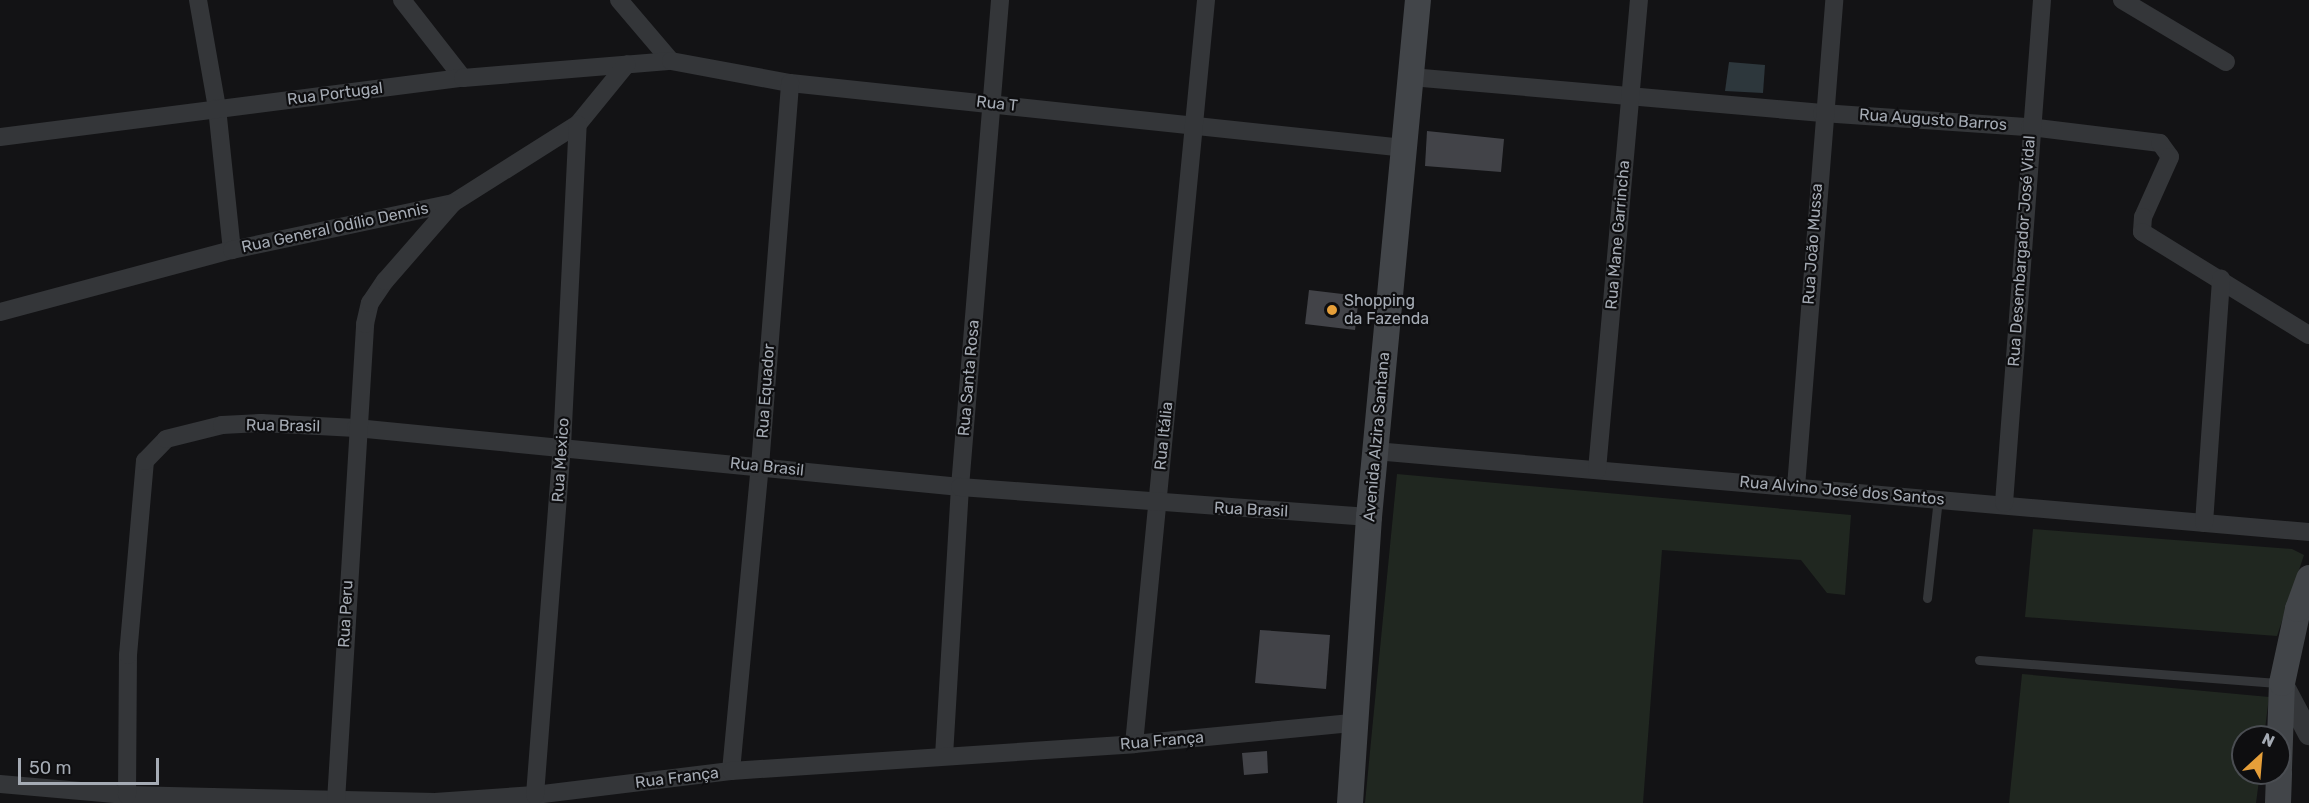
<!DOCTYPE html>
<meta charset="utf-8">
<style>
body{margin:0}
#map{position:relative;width:2309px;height:803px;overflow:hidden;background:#131315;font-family:Rubik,sans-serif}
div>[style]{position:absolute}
.green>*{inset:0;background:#202720}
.water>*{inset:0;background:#2d373c}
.building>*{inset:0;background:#424348}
.service>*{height:9px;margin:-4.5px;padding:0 4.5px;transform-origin:4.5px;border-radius:4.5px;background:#343639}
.minor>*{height:18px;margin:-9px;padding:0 9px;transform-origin:9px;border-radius:9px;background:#343639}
.tertiary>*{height:22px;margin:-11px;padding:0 11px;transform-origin:11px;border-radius:11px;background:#343639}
.secondary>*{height:26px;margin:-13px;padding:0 13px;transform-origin:13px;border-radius:13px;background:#424549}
.dots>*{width:16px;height:16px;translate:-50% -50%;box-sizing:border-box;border:3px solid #0e0e10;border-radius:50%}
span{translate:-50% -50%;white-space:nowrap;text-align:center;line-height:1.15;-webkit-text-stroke:4.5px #0e0e10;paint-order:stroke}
.street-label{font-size:16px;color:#a5abb4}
.poi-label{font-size:16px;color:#a5abb4}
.left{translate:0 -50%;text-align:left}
.north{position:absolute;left:2231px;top:725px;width:60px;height:60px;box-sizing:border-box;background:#0e0e10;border:2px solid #4a4d52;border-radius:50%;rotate:26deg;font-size:16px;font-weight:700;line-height:24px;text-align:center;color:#a5abb4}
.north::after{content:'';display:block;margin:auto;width:21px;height:27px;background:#e69f39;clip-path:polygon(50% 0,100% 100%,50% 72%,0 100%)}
.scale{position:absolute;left:18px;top:758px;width:141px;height:27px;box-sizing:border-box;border:3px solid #a5abb4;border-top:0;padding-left:8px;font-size:18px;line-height:21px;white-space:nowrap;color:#a5abb4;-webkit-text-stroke:4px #0e0e10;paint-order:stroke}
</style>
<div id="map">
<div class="green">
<div style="clip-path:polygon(1397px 474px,1851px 515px,1845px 595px,1827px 593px,1801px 560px,1662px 550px,1643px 803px,1365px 803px)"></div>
<div style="clip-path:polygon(2033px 529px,2292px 549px,2304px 555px,2277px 636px,2025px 617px)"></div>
<div style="clip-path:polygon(2022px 674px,2269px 697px,2264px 737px,2243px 737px,2243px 773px,2260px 773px,2256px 803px,2009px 803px)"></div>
</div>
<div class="water">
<div style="clip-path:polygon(1729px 62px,1765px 65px,1763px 93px,1725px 91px)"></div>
</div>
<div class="building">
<div style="clip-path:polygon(1427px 131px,1504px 139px,1501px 172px,1425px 166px)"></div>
<div style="clip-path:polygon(1309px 290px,1359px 296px,1355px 330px,1305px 324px)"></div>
<div style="clip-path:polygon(1260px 630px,1330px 635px,1326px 689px,1255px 683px)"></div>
<div style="clip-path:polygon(1267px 751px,1268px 773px,1244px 775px,1242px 753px)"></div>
</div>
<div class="service">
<div style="left:1927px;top:598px;width:100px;rotate:-83.7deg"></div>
<div style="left:1979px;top:660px;width:302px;rotate:4.4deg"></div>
</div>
<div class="minor">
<div style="left:198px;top:0;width:110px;rotate:80deg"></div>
<div style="left:217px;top:108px;width:143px;rotate:84deg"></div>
<div style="left:402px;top:0;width:99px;rotate:52deg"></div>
<div style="left:619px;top:0;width:80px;rotate:49.6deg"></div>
<div style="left:2122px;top:0;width:121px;rotate:30.8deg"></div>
<div style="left:1411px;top:77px;width:413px;rotate:5deg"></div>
<div style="left:1822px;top:113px;width:208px;rotate:3.9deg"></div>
<div style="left:2030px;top:127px;width:131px;rotate:7deg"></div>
<div style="left:2160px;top:143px;width:17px;rotate:54deg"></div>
<div style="left:2170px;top:157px;width:66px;rotate:114.2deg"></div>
<div style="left:2143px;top:217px;width:15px;rotate:94deg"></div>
<div style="left:2142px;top:232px;width:196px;rotate:31.7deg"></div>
<div style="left:0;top:137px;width:467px;rotate:-7.3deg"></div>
<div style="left:463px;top:78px;width:209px;rotate:-4.7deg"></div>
<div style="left:671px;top:61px;width:121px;rotate:10.5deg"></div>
<div style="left:790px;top:83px;width:617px;rotate:6.04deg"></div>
<div style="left:0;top:312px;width:240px;rotate:-15deg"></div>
<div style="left:232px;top:250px;width:226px;rotate:-12deg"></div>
<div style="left:453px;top:203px;width:148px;rotate:-32.3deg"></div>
<div style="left:578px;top:124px;width:77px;rotate:-50.8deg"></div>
<div style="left:1375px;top:451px;width:938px;rotate:4.96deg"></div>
<div style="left:1597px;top:470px;width:472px;rotate:-84.9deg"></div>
<div style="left:1796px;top:487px;width:488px;rotate:-85.5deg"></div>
<div style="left:2004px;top:503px;width:504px;rotate:-85.68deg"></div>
<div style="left:2204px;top:523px;width:245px;rotate:-86deg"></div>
<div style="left:1134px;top:744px;width:747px;rotate:-84.47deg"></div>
<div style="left:944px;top:756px;width:269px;rotate:-86.6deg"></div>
<div style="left:960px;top:487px;width:489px;rotate:-85.3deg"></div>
<div style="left:731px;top:771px;width:306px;rotate:-84.6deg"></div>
<div style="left:760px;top:466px;width:384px;rotate:-85.5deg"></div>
<div style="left:0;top:784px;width:127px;rotate:5deg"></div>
<div style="left:127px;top:795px;width:308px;rotate:1.3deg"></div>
<div style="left:435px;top:802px;width:100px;rotate:-4deg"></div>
<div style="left:535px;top:795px;width:197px;rotate:-7deg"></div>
<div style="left:731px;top:771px;width:404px;rotate:-3.8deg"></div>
<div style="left:1134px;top:744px;width:221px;rotate:-5.5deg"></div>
<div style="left:127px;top:795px;width:140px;rotate:-89.6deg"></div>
<div style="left:128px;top:655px;width:195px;rotate:-85deg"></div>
<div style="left:145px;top:461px;width:30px;rotate:-46deg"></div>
<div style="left:166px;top:439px;width:58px;rotate:-14deg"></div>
<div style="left:222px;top:425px;width:39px;rotate:-3deg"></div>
<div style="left:261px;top:423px;width:95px;rotate:3deg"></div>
<div style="left:356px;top:428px;width:607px;rotate:5.58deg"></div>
<div style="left:960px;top:487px;width:410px;rotate:4.2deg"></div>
<div style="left:535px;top:795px;width:350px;rotate:-85.6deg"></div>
<div style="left:562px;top:446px;width:322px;rotate:-87.2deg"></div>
<div style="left:336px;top:801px;width:478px;rotate:-86.5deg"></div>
<div style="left:365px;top:324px;width:22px;rotate:-77deg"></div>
<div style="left:370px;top:303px;width:27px;rotate:-56deg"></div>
<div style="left:385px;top:281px;width:103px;rotate:-48.9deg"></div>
</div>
<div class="tertiary">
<div style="left:2282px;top:683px;width:58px;rotate:62.1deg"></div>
</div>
<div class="secondary">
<div style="left:2279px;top:768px;width:85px;rotate:-88deg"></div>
<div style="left:2282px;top:683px;width:76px;rotate:-77.8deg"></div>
<div style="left:2298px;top:609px;width:33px;rotate:-70deg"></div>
<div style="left:1350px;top:803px;width:287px;rotate:-86.2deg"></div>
<div style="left:1369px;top:517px;width:519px;rotate:-84.59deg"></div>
<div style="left:2278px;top:803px;width:30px;rotate:-88deg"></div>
</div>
<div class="dots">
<div style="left:1332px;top:310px;background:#e69f39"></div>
</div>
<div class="street-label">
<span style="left:335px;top:94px;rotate:-7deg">Rua Portugal</span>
<span style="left:997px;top:104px;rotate:6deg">Rua T</span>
<span style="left:1933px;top:120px;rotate:4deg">Rua Augusto Barros</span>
<span style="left:335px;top:228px;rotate:-12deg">Rua General Odílio Dennis</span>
<span style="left:1618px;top:235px;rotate:-85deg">Rua Mane Garrincha</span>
<span style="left:1813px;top:244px;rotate:-86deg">Rua João Mussa</span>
<span style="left:2022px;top:251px;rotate:-86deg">Rua Desembargador José Vidal</span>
<span style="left:969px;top:378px;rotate:-85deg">Rua Santa Rosa</span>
<span style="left:766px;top:391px;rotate:-86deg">Rua Equador</span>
<span style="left:283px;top:426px;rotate:1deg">Rua Brasil</span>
<span style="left:1164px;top:436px;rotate:-84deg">Rua Itália</span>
<span style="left:1377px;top:437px;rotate:-85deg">Avenida Alzira Santana</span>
<span style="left:561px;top:460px;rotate:-86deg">Rua Mexico</span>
<span style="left:767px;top:467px;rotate:6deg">Rua Brasil</span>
<span style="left:1842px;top:491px;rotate:5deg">Rua Alvino José dos Santos</span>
<span style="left:1251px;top:510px;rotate:3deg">Rua Brasil</span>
<span style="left:346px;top:614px;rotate:-87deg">Rua Peru</span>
<span style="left:1162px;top:741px;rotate:-5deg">Rua França</span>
<span style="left:677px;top:778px;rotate:-7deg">Rua França</span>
</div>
<div class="poi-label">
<span class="left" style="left:1344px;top:310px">Shopping<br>da Fazenda</span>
</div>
<div class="north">N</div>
<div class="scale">50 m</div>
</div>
